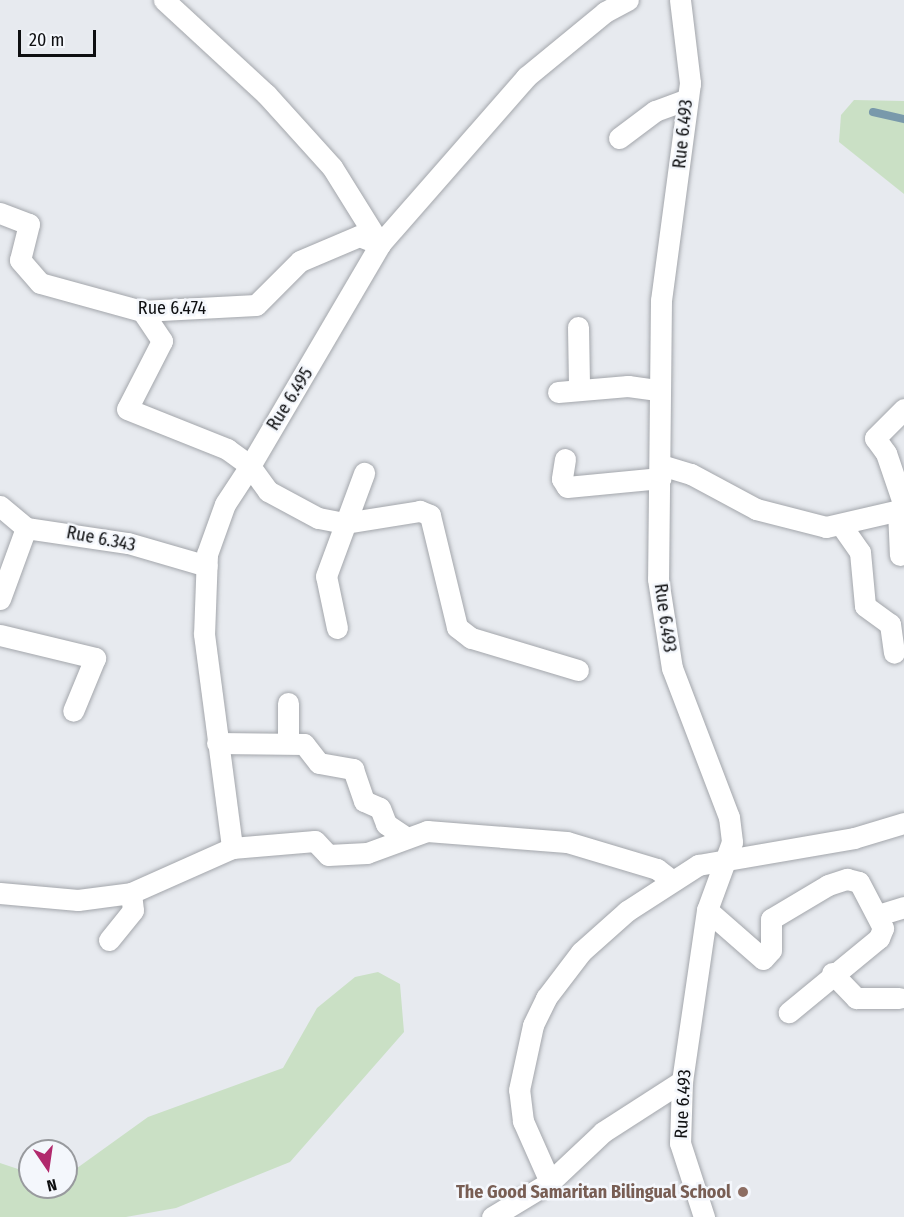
<!DOCTYPE html>
<style>
body{margin:0}
#map{position:relative;width:904px;height:1217px;overflow:hidden;background:#e7eaef;font-family:"Fira Sans Condensed",sans-serif}
div>[style]{position:absolute}
.green>*{inset:0;background:#cae0c5}
.stream>*{height:8px;margin:-4px;padding:0 4px;transform-origin:4px;border-radius:4px;background:#7999ab}
.roads{filter:drop-shadow(0 0 2px #a3a6ab) drop-shadow(0 0 2px #a3a6ab)}
.minor>*{height:21px;margin:-10.5px;padding:0 10.5px;transform-origin:10.5px;border-radius:10.5px;background:#fff}
.dots>*{width:16px;height:16px;translate:-50% -50%;box-sizing:border-box;border:3px solid #f4f7fc;border-radius:50%}
span{translate:-50% -50%;white-space:nowrap;text-align:center;line-height:1.15;-webkit-text-stroke:5px #f4f7fc;paint-order:stroke}
.street-label{font-size:18px;color:#0e0f11}
.education-label{font-size:18px;color:#785e54;font-weight:700}
.right{translate:-100% -50%;text-align:right}
.north{position:absolute;left:18px;top:1139px;width:60px;height:60px;box-sizing:border-box;background:#f4f7fc;border:2px solid #989a9e;border-radius:50%;rotate:167deg;font-size:16px;font-weight:700;line-height:24px;text-align:center;color:#0e0f11}
.north::after{content:'';display:block;margin:auto;width:21px;height:27px;background:#b1296d;clip-path:polygon(50% 0,100% 100%,50% 72%,0 100%)}
.scale{position:absolute;left:18px;top:30px;width:78px;height:27px;box-sizing:border-box;border:3px solid #0e0f11;border-top:0;padding-left:8px;font-size:18px;line-height:21px;white-space:nowrap;color:#0e0f11;-webkit-text-stroke:4px #f4f7fc;paint-order:stroke}
</style>
<div id="map">
<div class="green">
<div style="clip-path:polygon(854px 100px,904px 101px,904px 194px,839px 142px,841px 115px)"></div>
<div style="clip-path:polygon(378px 972px,400px 984px,404px 1032px,290px 1162px,176px 1208px,126px 1217px,0 1217px,0 1163px,30px 1173px,30px 1187px,66px 1187px,66px 1176px,148px 1117px,283px 1068px,317px 1008px,355px 977px)"></div>
</div>
<div class="stream">
<div style="left:873px;top:112px;width:32px;rotate:13deg"></div>
</div>
<div class="roads">
<div class="minor">
<div style="left:164px;top:0;width:139px;rotate:42.7deg"></div>
<div style="left:266px;top:94px;width:98px;rotate:47.9deg"></div>
<div style="left:332px;top:167px;width:91px;rotate:58.1deg"></div>
<div style="left:680px;top:0;width:84px;rotate:83.1deg"></div>
<div style="left:690px;top:83px;width:219px;rotate:97.6deg"></div>
<div style="left:661px;top:300px;width:279px;rotate:90.6deg"></div>
<div style="left:658px;top:579px;width:90px;rotate:81.1deg"></div>
<div style="left:672px;top:668px;width:160px;rotate:69.1deg"></div>
<div style="left:729px;top:817px;width:25px;rotate:83deg"></div>
<div style="left:732px;top:842px;width:72px;rotate:110.2deg"></div>
<div style="left:707px;top:910px;width:173px;rotate:98.3deg"></div>
<div style="left:682px;top:1081px;width:62px;rotate:91.8deg"></div>
<div style="left:680px;top:1143px;width:78px;rotate:72deg"></div>
<div style="left:619px;top:138px;width:45px;rotate:-36.9deg"></div>
<div style="left:655px;top:111px;width:33px;rotate:-20deg"></div>
<div style="left:0;top:213px;width:31px;rotate:21deg"></div>
<div style="left:29px;top:224px;width:37px;rotate:104deg"></div>
<div style="left:20px;top:260px;width:30px;rotate:49deg"></div>
<div style="left:40px;top:283px;width:106px;rotate:15.4deg"></div>
<div style="left:142px;top:311px;width:114px;rotate:-3deg"></div>
<div style="left:256px;top:305px;width:62px;rotate:-45deg"></div>
<div style="left:300px;top:261px;width:64px;rotate:-23deg"></div>
<div style="left:359px;top:236px;width:22px;rotate:21deg"></div>
<div style="left:142px;top:311px;width:36px;rotate:56deg"></div>
<div style="left:162px;top:341px;width:76px;rotate:117.2deg"></div>
<div style="left:127px;top:409px;width:108px;rotate:21.8deg"></div>
<div style="left:227px;top:449px;width:29px;rotate:36deg"></div>
<div style="left:250px;top:466px;width:45px;rotate:123.3deg"></div>
<div style="left:225px;top:504px;width:53px;rotate:109.8deg"></div>
<div style="left:207px;top:554px;width:80px;rotate:92.1deg"></div>
<div style="left:204px;top:634px;width:216px;rotate:82.5deg"></div>
<div style="left:578px;top:327px;width:60px;rotate:89deg"></div>
<div style="left:558px;top:392px;width:70px;rotate:-4.9deg"></div>
<div style="left:628px;top:386px;width:30px;rotate:8deg"></div>
<div style="left:904px;top:409px;width:41px;rotate:135deg"></div>
<div style="left:875px;top:438px;width:19px;rotate:54deg"></div>
<div style="left:886px;top:453px;width:56px;rotate:71.2deg"></div>
<div style="left:565px;top:459px;width:20px;rotate:99deg"></div>
<div style="left:562px;top:479px;width:9px;rotate:58deg"></div>
<div style="left:567px;top:487px;width:94px;rotate:-5.5deg"></div>
<div style="left:661px;top:465px;width:31px;rotate:17deg"></div>
<div style="left:691px;top:474px;width:74px;rotate:28.3deg"></div>
<div style="left:756px;top:509px;width:72px;rotate:14.4deg"></div>
<div style="left:826px;top:527px;width:80px;rotate:-13deg"></div>
<div style="left:0;top:506px;width:34px;rotate:40deg"></div>
<div style="left:26px;top:528px;width:103px;rotate:8.4deg"></div>
<div style="left:128px;top:543px;width:82px;rotate:16.2deg"></div>
<div style="left:898px;top:510px;width:45px;rotate:87.5deg"></div>
<div style="left:841px;top:525px;width:33px;rotate:55deg"></div>
<div style="left:860px;top:552px;width:54px;rotate:84.7deg"></div>
<div style="left:865px;top:606px;width:31px;rotate:36deg"></div>
<div style="left:890px;top:624px;width:29px;rotate:82deg"></div>
<div style="left:0;top:599px;width:76px;rotate:-69.9deg"></div>
<div style="left:337px;top:628px;width:53px;rotate:-101.9deg"></div>
<div style="left:326px;top:576px;width:110px;rotate:-69.7deg"></div>
<div style="left:0;top:635px;width:98px;rotate:13.6deg"></div>
<div style="left:95px;top:658px;width:57px;rotate:112.5deg"></div>
<div style="left:578px;top:670px;width:112px;rotate:-163.3deg"></div>
<div style="left:471px;top:638px;width:18px;rotate:-142deg"></div>
<div style="left:457px;top:627px;width:115px;rotate:-103.6deg"></div>
<div style="left:430px;top:515px;width:11px;rotate:-158deg"></div>
<div style="left:420px;top:511px;width:77px;rotate:171deg"></div>
<div style="left:344px;top:523px;width:26px;rotate:-169deg"></div>
<div style="left:318px;top:518px;width:57px;rotate:-151.6deg"></div>
<div style="left:268px;top:491px;width:31px;rotate:-126deg"></div>
<div style="left:250px;top:466px;width:257px;rotate:-59.6deg"></div>
<div style="left:380px;top:244px;width:222px;rotate:-48.8deg"></div>
<div style="left:526px;top:77px;width:102px;rotate:-39.4deg"></div>
<div style="left:605px;top:12px;width:26px;rotate:-28deg"></div>
<div style="left:288px;top:703px;width:37px;rotate:90deg"></div>
<div style="left:217px;top:743px;width:87px;rotate:0.7deg"></div>
<div style="left:304px;top:744px;width:24px;rotate:52deg"></div>
<div style="left:319px;top:763px;width:35px;rotate:10deg"></div>
<div style="left:353px;top:769px;width:34px;rotate:71deg"></div>
<div style="left:364px;top:801px;width:17px;rotate:24deg"></div>
<div style="left:380px;top:808px;width:17px;rotate:69deg"></div>
<div style="left:386px;top:824px;width:22px;rotate:34deg"></div>
<div style="left:0;top:893px;width:78px;rotate:5.1deg"></div>
<div style="left:78px;top:900px;width:53px;rotate:-7.5deg"></div>
<div style="left:131px;top:893px;width:111px;rotate:-24deg"></div>
<div style="left:232px;top:848px;width:83px;rotate:-4.8deg"></div>
<div style="left:315px;top:841px;width:19px;rotate:47deg"></div>
<div style="left:328px;top:855px;width:39px;rotate:-3deg"></div>
<div style="left:367px;top:853px;width:64px;rotate:-20.1deg"></div>
<div style="left:427px;top:831px;width:140px;rotate:4.5deg"></div>
<div style="left:567px;top:842px;width:94px;rotate:16.7deg"></div>
<div style="left:657px;top:869px;width:16px;rotate:38deg"></div>
<div style="left:707px;top:910px;width:74px;rotate:41.2deg"></div>
<div style="left:763px;top:959px;width:12px;rotate:-48deg"></div>
<div style="left:771px;top:950px;width:31px;rotate:-90deg"></div>
<div style="left:771px;top:919px;width:66px;rotate:-30.8deg"></div>
<div style="left:828px;top:885px;width:20px;rotate:-18deg"></div>
<div style="left:847px;top:879px;width:12px;rotate:14deg"></div>
<div style="left:859px;top:882px;width:52px;rotate:62.4deg"></div>
<div style="left:883px;top:928px;width:11px;rotate:112deg"></div>
<div style="left:879px;top:938px;width:117px;rotate:140.6deg"></div>
<div style="left:878px;top:915px;width:27px;rotate:-17deg"></div>
<div style="left:109px;top:940px;width:38px;rotate:-51deg"></div>
<div style="left:133px;top:910px;width:17px;rotate:-97deg"></div>
<div style="left:832px;top:973px;width:35px;rotate:46deg"></div>
<div style="left:856px;top:998px;width:43px"></div>
<div style="left:550px;top:1182px;width:67px;rotate:-113.9deg"></div>
<div style="left:523px;top:1121px;width:31px;rotate:-97deg"></div>
<div style="left:519px;top:1090px;width:66px;rotate:-77.8deg"></div>
<div style="left:533px;top:1025px;width:30px;rotate:-64deg"></div>
<div style="left:546px;top:998px;width:58px;rotate:-52.7deg"></div>
<div style="left:581px;top:952px;width:62px;rotate:-41.7deg"></div>
<div style="left:627px;top:911px;width:85px;rotate:-32.9deg"></div>
<div style="left:698px;top:865px;width:158px;rotate:-9.8deg"></div>
<div style="left:854px;top:838px;width:52px;rotate:-16.7deg"></div>
<div style="left:492px;top:1217px;width:68px;rotate:-31.1deg"></div>
<div style="left:550px;top:1182px;width:73px;rotate:-43.3deg"></div>
<div style="left:603px;top:1132px;width:94px;rotate:-32.8deg"></div>
</div>
</div>
<div class="dots">
<div style="left:743px;top:1192px;background:#8d6e63"></div>
</div>
<div class="street-label">
<span style="left:683px;top:134px;rotate:-84deg">Rue 6.493</span>
<span style="left:172px;top:308px">Rue 6.474</span>
<span style="left:290px;top:399px;rotate:-58deg">Rue 6.495</span>
<span style="left:101px;top:539px;rotate:11deg">Rue 6.343</span>
<span style="left:665px;top:618px;rotate:82deg">Rue 6.493</span>
<span style="left:683px;top:1104px;rotate:-87deg">Rue 6.493</span>
</div>
<div class="education-label">
<span class="right" style="left:731px;top:1192px">The Good Samaritan Bilingual School</span>
</div>
<div class="north">N</div>
<div class="scale">20 m</div>
</div>
